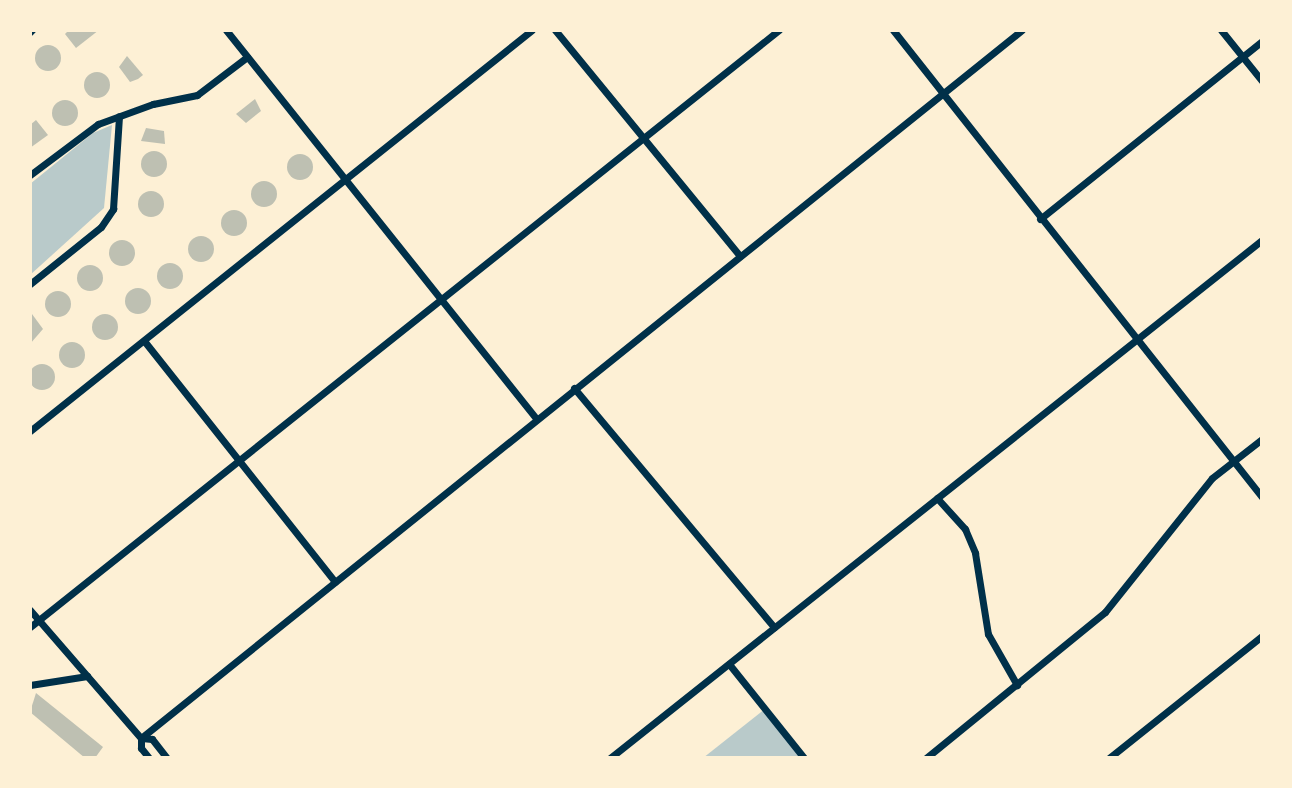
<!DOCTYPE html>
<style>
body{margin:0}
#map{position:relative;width:1292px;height:788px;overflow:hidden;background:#fdf0d5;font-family:"Playfair Display",serif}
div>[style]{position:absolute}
.green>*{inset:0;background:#b9caca}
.building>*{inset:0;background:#bec0b2}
.round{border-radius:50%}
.minor>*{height:7px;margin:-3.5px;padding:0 3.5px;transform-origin:3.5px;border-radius:3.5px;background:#003049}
span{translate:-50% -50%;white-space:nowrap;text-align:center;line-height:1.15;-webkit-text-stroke:6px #fdf0d5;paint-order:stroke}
.frame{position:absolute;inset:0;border:32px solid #fdf0d5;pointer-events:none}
</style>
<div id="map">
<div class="green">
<div style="clip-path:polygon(112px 125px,104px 208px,30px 275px,30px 184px,93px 133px)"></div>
<div style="clip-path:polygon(765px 709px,804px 758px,703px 758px)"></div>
</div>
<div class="building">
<div style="clip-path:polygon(69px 30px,99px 30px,76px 48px,65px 34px)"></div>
<div class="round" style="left:35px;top:45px;width:26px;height:26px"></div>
<div style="clip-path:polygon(127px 56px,143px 75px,138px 79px,130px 82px,119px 67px)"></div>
<div class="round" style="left:84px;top:72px;width:26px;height:26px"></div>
<div style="clip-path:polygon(255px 99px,261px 111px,246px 123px,236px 114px)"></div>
<div class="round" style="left:52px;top:100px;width:26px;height:26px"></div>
<div style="clip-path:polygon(36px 120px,48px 135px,30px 148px,30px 125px)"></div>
<div style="clip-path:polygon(146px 128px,164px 131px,165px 144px,141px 141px)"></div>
<div class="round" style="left:141px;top:151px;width:26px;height:26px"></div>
<div class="round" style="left:287px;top:154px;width:26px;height:26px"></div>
<div class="round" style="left:251px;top:181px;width:26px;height:26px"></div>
<div class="round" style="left:138px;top:191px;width:26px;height:26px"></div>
<div class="round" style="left:221px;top:210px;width:26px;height:26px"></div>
<div class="round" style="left:188px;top:236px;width:26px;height:26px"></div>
<div class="round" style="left:109px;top:240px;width:26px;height:26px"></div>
<div class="round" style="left:157px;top:263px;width:26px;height:26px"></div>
<div class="round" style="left:77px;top:265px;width:26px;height:26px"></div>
<div class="round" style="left:125px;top:288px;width:26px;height:26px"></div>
<div class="round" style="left:45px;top:291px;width:26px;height:26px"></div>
<div class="round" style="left:92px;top:314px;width:26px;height:26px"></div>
<div style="clip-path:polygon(32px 314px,43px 329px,30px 344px,30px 316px)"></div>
<div class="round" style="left:59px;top:342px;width:26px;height:26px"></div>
<div class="round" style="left:29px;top:364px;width:26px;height:26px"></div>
<div style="clip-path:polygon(36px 693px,103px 747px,95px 758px,85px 758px,30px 712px)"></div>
</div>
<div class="minor">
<div style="left:226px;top:30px;width:497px;rotate:51.4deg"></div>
<div style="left:555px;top:30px;width:292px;rotate:50.7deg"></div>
<div style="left:893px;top:30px;width:595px;rotate:51.69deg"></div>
<div style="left:1221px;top:30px;width:65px;rotate:51.2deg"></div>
<div style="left:30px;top:32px;width:3px;rotate:-45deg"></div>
<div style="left:30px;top:175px;width:85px;rotate:-36.9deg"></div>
<div style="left:98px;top:124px;width:59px;rotate:-20deg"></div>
<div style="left:153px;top:104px;width:45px;rotate:-11.6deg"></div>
<div style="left:197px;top:95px;width:63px;rotate:-37.2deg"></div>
<div style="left:1040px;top:219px;width:285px;rotate:-38.7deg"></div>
<div style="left:30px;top:284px;width:91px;rotate:-38.8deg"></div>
<div style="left:101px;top:227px;width:22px;rotate:-56deg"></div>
<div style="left:113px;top:209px;width:93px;rotate:-86.3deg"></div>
<div style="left:145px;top:342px;width:306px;rotate:51.6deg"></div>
<div style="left:574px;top:388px;width:312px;rotate:50.1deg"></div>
<div style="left:30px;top:431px;width:642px;rotate:-38.62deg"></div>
<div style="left:937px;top:498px;width:42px;rotate:47.9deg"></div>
<div style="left:965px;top:529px;width:26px;rotate:67deg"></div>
<div style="left:975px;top:553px;width:82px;rotate:80.9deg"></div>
<div style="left:988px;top:634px;width:59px;rotate:60.4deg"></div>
<div style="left:30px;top:610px;width:169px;rotate:49.1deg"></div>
<div style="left:30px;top:627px;width:958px;rotate:-38.56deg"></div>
<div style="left:729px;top:664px;width:120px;rotate:51.4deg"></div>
<div style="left:30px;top:685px;width:58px;rotate:-9deg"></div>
<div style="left:141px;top:738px;width:1130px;rotate:-38.79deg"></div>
<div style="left:141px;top:738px;width:11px;rotate:5deg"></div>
<div style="left:152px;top:739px;width:24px;rotate:52deg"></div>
<div style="left:141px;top:738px;width:10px;rotate:90deg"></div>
<div style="left:141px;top:748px;width:13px;rotate:51deg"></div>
<div style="left:610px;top:758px;width:833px;rotate:-38.47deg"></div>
<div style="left:926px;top:758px;width:231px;rotate:-39.2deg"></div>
<div style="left:1105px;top:612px;width:171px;rotate:-51.4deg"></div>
<div style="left:1212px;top:478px;width:63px;rotate:-38deg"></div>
<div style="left:1109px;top:758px;width:196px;rotate:-38.6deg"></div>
</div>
<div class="frame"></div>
</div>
